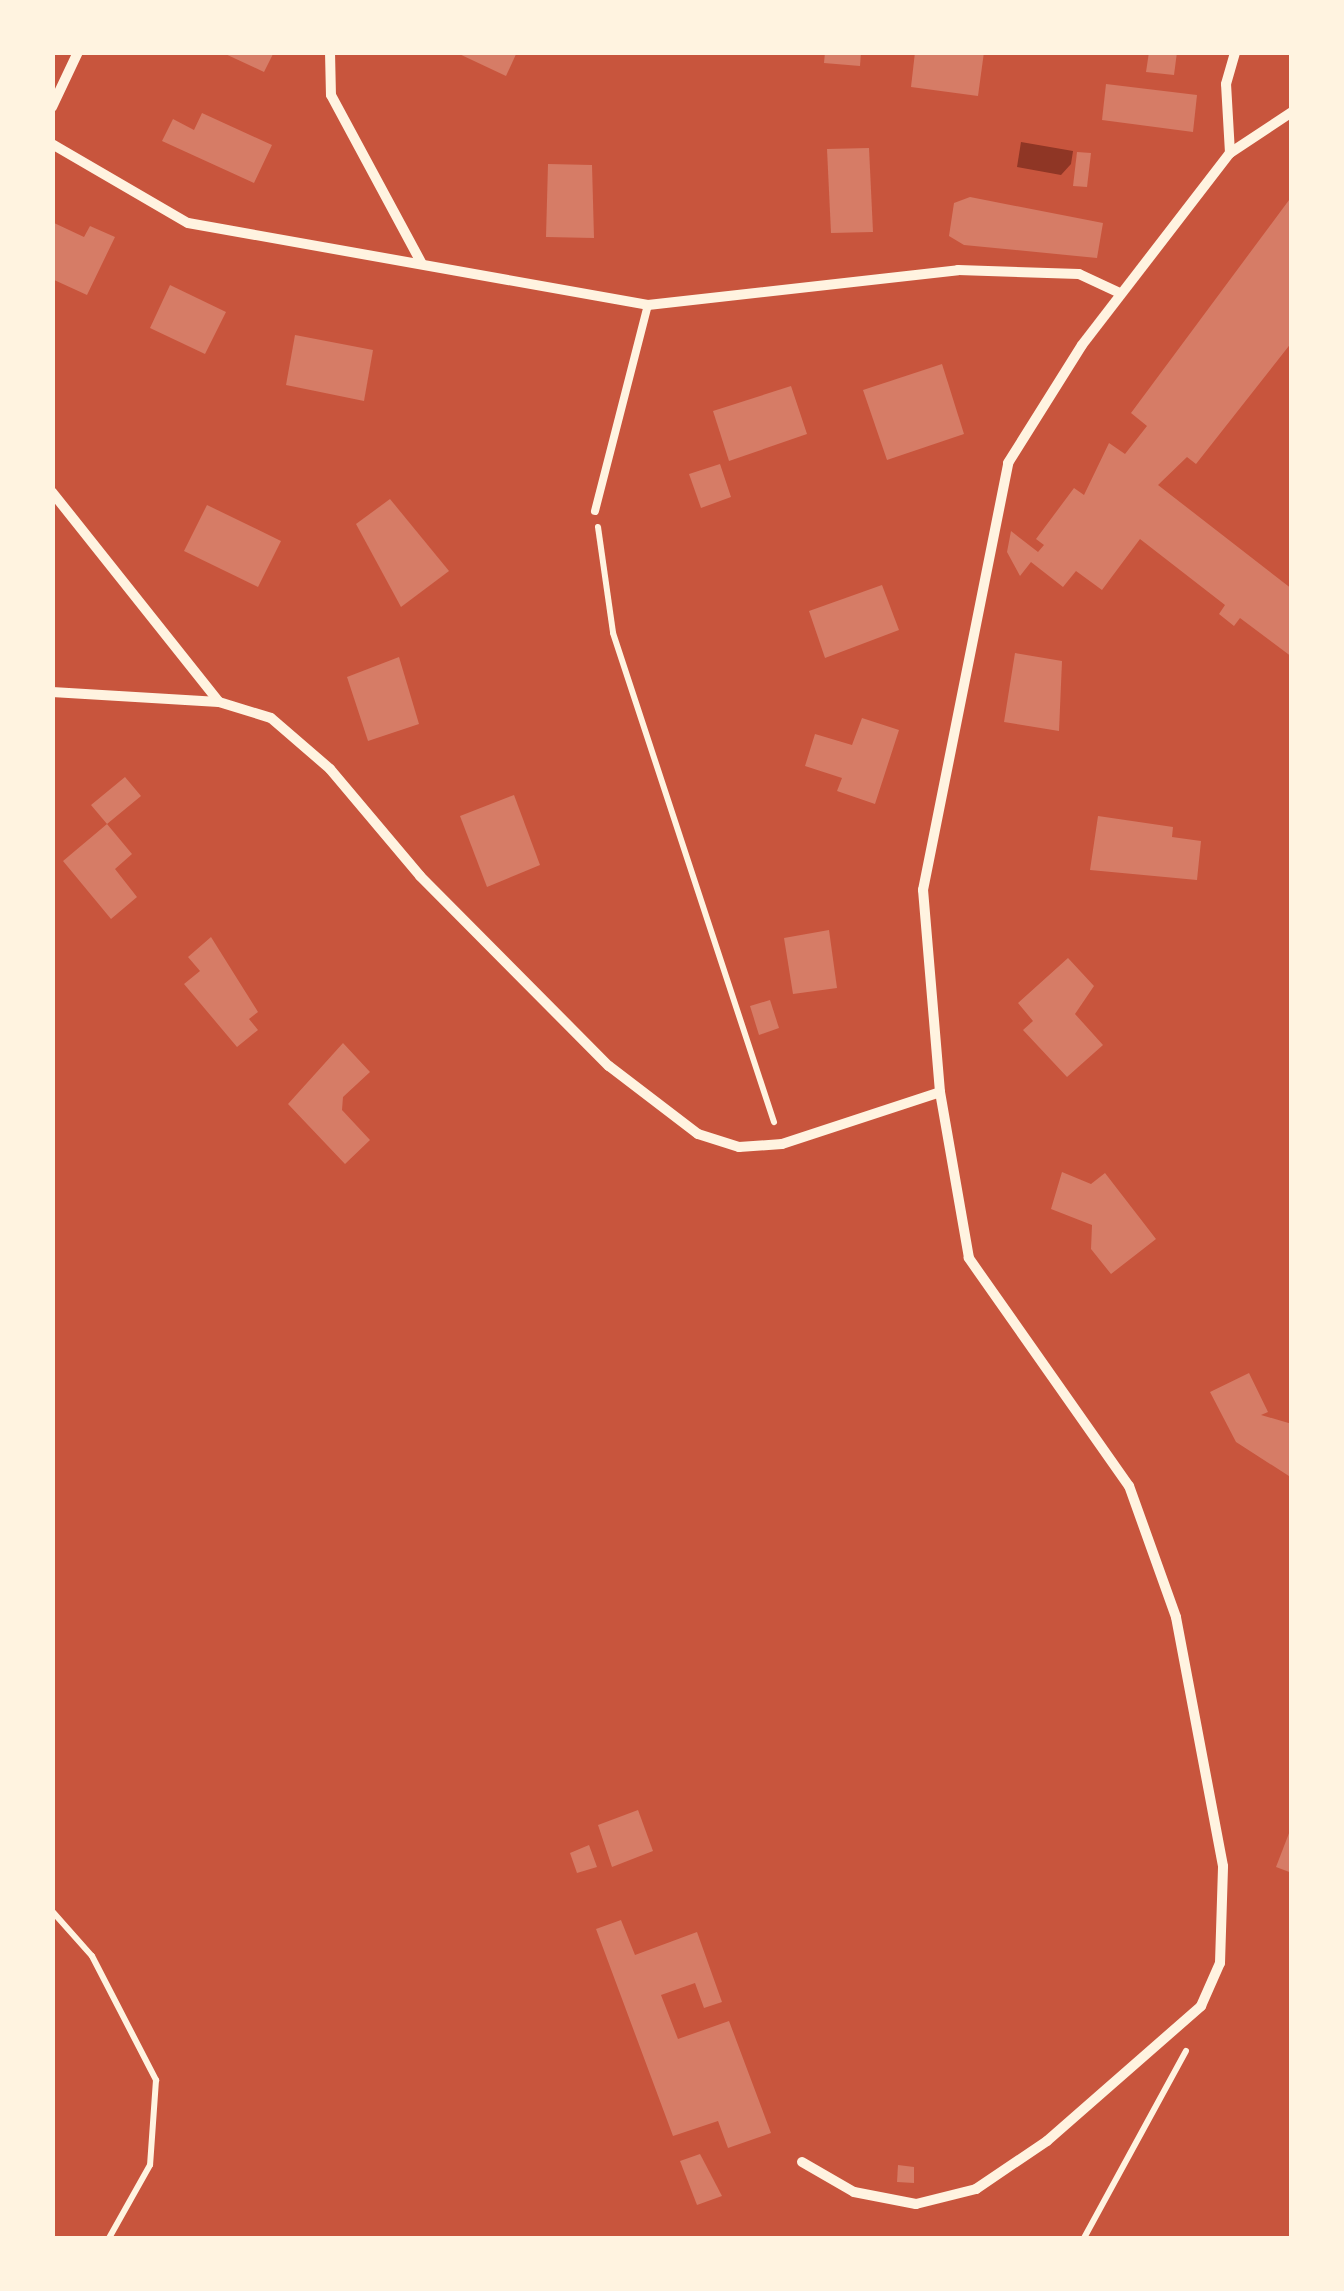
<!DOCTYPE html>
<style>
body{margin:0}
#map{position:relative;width:1344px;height:2291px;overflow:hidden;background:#c8553d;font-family:Cabin,sans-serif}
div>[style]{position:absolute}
.water>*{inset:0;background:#8f3625}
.building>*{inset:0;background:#d67c66}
.path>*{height:6px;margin:-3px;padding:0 3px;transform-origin:3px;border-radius:3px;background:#fff3e0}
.service>*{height:8px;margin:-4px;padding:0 4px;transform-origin:4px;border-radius:4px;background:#fff3e0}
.minor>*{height:10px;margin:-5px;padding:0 5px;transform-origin:5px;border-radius:5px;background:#fff3e0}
span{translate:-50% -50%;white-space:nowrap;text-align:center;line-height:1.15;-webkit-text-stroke:10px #fff3e0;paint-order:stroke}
.frame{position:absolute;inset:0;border:55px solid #fff3e0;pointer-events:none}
</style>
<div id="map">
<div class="water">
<div style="clip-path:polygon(1021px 142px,1073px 151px,1071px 164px,1061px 175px,1017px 167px)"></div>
</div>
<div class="building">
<div style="clip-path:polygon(221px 52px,274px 52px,264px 72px)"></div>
<div style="clip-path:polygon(455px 52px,517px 52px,506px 76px)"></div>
<div style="clip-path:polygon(825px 52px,861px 52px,860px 66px,824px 63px)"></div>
<div style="clip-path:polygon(915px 52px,984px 52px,978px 96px,911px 87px)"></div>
<div style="clip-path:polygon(1149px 52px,1177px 52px,1174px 75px,1146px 72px)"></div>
<div style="clip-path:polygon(1106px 84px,1197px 95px,1193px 132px,1102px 120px)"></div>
<div style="clip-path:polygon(202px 113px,272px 145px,254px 183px,162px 141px,173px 119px,194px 130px)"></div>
<div style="clip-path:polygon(869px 148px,873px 232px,831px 233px,827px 149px)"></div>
<div style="clip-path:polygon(1077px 152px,1091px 153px,1087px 187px,1073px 186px)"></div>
<div style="clip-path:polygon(548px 164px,592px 165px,594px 238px,546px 237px)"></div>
<div style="clip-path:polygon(1292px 196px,1292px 342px,1196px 464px,1187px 457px,1158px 485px,1292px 589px,1292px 657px,1240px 618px,1234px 626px,1219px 614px,1225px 605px,1140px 539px,1102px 590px,1076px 571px,1063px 587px,1031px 562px,1020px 576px,1007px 552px,1011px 531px,1038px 552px,1044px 545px,1036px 539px,1074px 488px,1084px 495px,1109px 443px,1125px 454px,1147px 426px,1131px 413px)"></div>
<div style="clip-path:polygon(970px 197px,1103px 223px,1097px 258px,964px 245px,949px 236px,954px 203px)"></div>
<div style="clip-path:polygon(52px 222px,84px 237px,90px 226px,115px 237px,87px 295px,52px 279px)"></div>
<div style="clip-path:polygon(170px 285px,226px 312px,205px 354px,150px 328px)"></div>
<div style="clip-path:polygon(295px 335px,373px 350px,364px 401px,286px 385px)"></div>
<div style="clip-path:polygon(942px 364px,964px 434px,887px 460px,863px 390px)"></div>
<div style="clip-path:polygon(791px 386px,807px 434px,729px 461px,713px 411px)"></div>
<div style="clip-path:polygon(720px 464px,731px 497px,701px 508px,689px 474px)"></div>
<div style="clip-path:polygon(390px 499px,449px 571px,401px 607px,356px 524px)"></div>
<div style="clip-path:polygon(207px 505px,281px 541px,258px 587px,184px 551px)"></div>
<div style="clip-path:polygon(882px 585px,899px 630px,825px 658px,809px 611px)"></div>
<div style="clip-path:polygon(1015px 653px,1062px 661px,1059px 731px,1004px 722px)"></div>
<div style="clip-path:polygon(399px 657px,419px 724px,368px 741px,347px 677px)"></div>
<div style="clip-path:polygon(862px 718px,899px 730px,875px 804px,837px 791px,842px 778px,805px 766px,815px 734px,852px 745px)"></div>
<div style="clip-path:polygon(125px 777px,141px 796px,107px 824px,132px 854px,115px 869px,137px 897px,111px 919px,63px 861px,107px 824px,91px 805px)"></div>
<div style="clip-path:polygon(514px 795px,540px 865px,487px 887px,460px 816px)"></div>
<div style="clip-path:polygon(1098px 816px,1173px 827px,1172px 837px,1201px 841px,1197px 880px,1090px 870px)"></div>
<div style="clip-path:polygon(829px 930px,837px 988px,793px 994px,784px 938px)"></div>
<div style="clip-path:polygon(211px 937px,258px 1012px,249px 1019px,258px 1030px,237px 1047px,184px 984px,200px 971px,188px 957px)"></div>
<div style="clip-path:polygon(1068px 958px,1094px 986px,1075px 1014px,1103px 1045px,1067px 1077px,1023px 1030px,1033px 1021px,1018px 1003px)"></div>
<div style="clip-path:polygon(770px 1000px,779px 1028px,759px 1035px,750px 1006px)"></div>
<div style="clip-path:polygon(343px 1043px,370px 1072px,343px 1097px,342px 1110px,370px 1140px,345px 1164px,288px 1104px)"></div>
<div style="clip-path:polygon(1062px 1172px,1091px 1184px,1105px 1173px,1156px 1239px,1111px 1274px,1091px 1249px,1092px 1225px,1051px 1209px)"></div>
<div style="clip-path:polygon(1249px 1373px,1268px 1412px,1261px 1415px,1292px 1424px,1292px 1478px,1236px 1442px,1210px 1392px)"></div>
<div style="clip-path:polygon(638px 1810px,653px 1851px,612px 1867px,598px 1825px)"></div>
<div style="clip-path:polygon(1291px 1828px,1292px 1828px,1292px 1873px,1276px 1867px)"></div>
<div style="clip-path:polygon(589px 1845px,597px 1867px,577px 1873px,570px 1853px)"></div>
<div style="clip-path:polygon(621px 1920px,635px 1955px,697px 1932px,722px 2002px,704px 2008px,695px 1983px,661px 1995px,678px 2039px,729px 2021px,771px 2133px,728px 2148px,718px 2121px,673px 2136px,596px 1929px)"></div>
<div style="clip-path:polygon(700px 2154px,722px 2196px,697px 2205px,680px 2161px)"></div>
<div style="clip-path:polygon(898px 2165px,914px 2167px,914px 2183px,897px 2182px)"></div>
</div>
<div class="path">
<div style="left:598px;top:527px;width:107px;rotate:81.9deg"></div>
<div style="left:613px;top:633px;width:515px;rotate:71.78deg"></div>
<div style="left:52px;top:1911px;width:60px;rotate:48.4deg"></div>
<div style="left:92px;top:1956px;width:140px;rotate:62.7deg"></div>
<div style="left:156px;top:2080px;width:85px;rotate:94deg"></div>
<div style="left:150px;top:2165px;width:84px;rotate:119.3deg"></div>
<div style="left:1084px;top:2238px;width:213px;rotate:-61.4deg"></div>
</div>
<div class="service">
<div style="left:595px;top:511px;width:213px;rotate:-75.6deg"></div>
</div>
<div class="minor">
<div style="left:330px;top:52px;width:43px;rotate:88.7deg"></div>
<div style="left:331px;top:95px;width:190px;rotate:61.7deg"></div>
<div style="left:52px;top:107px;width:61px;rotate:-64.7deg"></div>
<div style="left:52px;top:144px;width:157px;rotate:30.2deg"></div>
<div style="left:188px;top:223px;width:467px;rotate:10.1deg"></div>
<div style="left:648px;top:305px;width:312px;rotate:-6.4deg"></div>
<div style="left:958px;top:270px;width:121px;rotate:1.9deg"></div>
<div style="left:1079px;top:274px;width:45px;rotate:24.9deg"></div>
<div style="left:1230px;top:153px;width:69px;rotate:-93.3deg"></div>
<div style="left:1226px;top:84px;width:33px;rotate:-74deg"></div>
<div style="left:52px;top:492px;width:268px;rotate:51.5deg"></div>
<div style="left:52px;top:692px;width:167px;rotate:3.4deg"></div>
<div style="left:219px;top:702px;width:54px;rotate:17.1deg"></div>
<div style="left:271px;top:718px;width:78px;rotate:40.8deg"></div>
<div style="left:330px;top:769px;width:140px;rotate:49.9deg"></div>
<div style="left:420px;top:876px;width:268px;rotate:45.2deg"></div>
<div style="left:609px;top:1066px;width:112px;rotate:37.4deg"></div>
<div style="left:698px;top:1134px;width:43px;rotate:17.6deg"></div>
<div style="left:739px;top:1147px;width:43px;rotate:-4deg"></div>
<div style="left:782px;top:1144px;width:166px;rotate:-18.2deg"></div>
<div style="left:802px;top:2162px;width:60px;rotate:30deg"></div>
<div style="left:854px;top:2192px;width:63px;rotate:11deg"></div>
<div style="left:916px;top:2204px;width:62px;rotate:-14deg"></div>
<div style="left:976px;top:2189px;width:86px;rotate:-34.1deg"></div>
<div style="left:1047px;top:2141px;width:205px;rotate:-41.2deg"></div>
<div style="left:1201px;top:2006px;width:47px;rotate:-66.2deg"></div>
<div style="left:1220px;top:1963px;width:97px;rotate:-88.2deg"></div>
<div style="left:1223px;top:1866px;width:253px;rotate:-100.7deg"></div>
<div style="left:1176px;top:1617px;width:139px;rotate:-109.7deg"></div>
<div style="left:1129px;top:1486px;width:279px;rotate:-125.1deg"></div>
<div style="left:969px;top:1258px;width:169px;rotate:-99.9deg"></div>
<div style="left:940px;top:1092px;width:203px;rotate:-94.8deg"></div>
<div style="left:923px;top:890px;width:435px;rotate:-78.7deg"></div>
<div style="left:1008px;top:463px;width:139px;rotate:-57.9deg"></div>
<div style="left:1082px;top:345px;width:242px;rotate:-52.4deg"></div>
<div style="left:1230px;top:153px;width:74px;rotate:-33.5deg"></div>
</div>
<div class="frame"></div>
</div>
